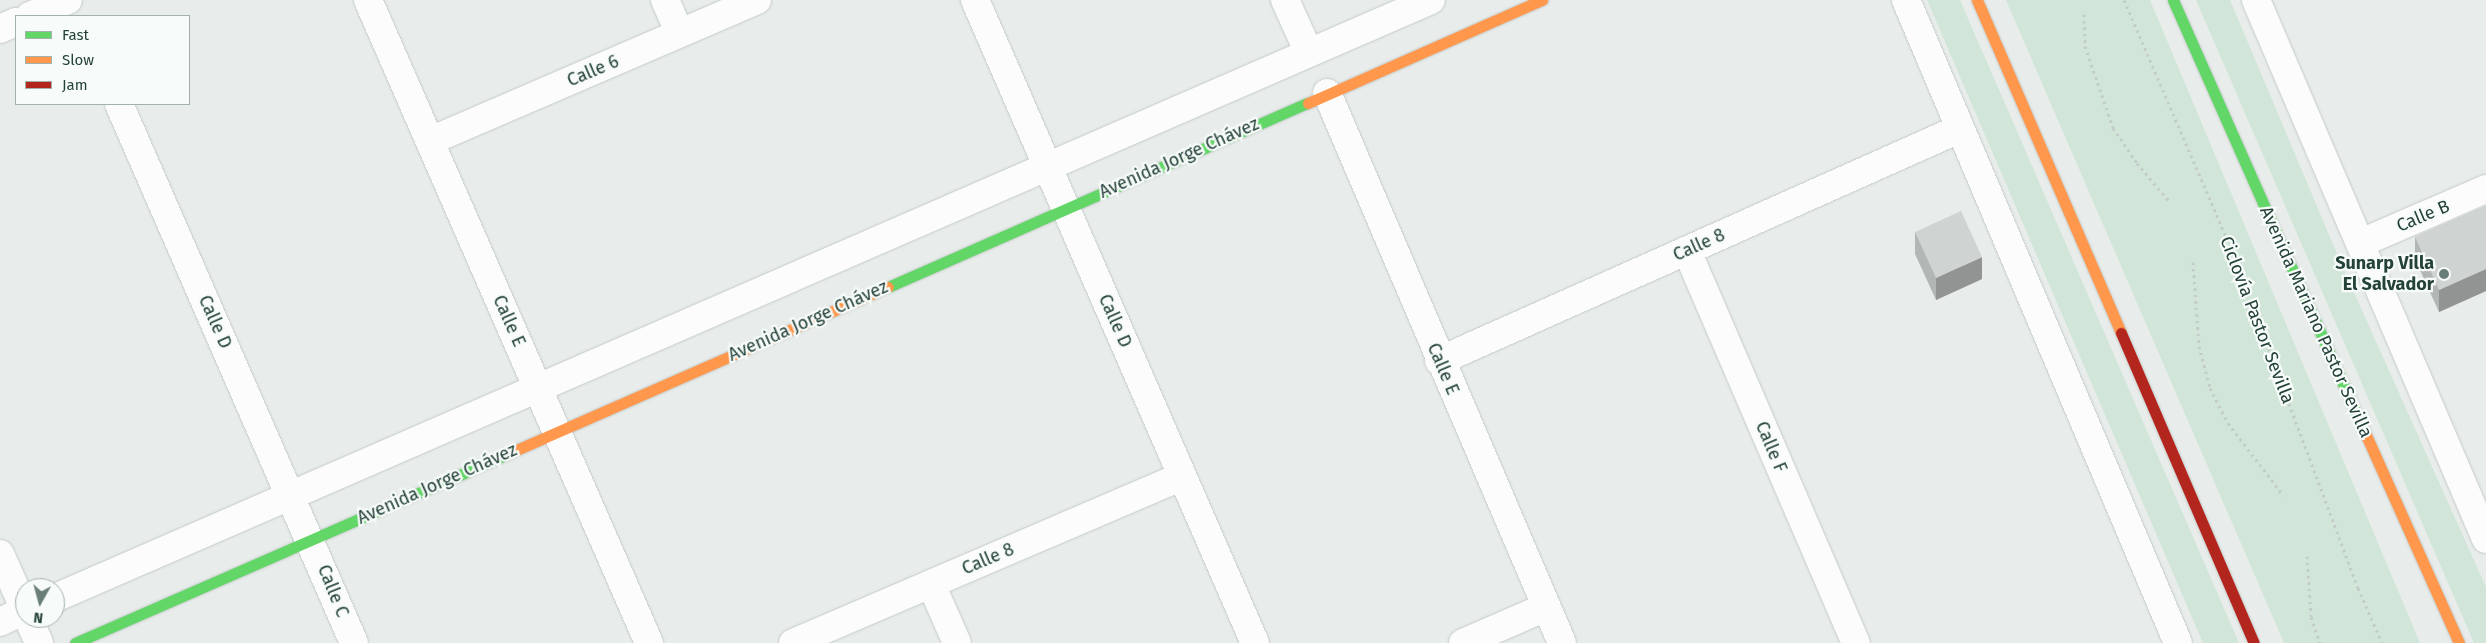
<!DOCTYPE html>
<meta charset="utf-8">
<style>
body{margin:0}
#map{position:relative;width:2486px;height:643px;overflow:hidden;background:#e8edeb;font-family:"Fira Sans",sans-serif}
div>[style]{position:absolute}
.green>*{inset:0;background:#d1e6d8}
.path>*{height:3px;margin-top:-1.5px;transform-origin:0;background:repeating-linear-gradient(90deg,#c3ccca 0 2.5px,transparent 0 6.5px)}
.roads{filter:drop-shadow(0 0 1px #c5cac8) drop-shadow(0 0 1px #c5cac8)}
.street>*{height:28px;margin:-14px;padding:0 14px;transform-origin:14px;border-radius:14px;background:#fcfcfc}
.fast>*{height:11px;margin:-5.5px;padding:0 5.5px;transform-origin:5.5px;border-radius:5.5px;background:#63d668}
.slow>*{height:11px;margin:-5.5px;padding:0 5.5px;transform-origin:5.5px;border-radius:5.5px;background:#ff974d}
.jam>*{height:11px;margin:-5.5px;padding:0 5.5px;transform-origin:5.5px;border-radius:5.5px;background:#b3261e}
.wall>*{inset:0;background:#b2b6b5}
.shaded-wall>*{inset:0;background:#919493}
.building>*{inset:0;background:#cfd4d2}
.dots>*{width:14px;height:14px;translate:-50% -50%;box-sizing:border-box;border:2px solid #f7fbf9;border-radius:50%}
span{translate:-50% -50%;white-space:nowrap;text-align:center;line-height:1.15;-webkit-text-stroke:4.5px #f7fbf9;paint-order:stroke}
.street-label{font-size:18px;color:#24423a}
.poi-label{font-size:18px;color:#24423a;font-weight:700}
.right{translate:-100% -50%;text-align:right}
.legend{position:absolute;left:15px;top:15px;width:175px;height:90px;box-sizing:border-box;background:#f7fbf9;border:1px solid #a3b1ad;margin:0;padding:6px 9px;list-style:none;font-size:15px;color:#24423a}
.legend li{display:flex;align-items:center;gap:10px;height:25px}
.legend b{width:25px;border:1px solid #a3b1ad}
.north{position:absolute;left:15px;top:578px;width:50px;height:50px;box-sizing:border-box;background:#f7fbf9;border:1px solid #a3b1ad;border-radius:50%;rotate:187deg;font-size:14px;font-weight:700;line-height:20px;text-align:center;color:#24423a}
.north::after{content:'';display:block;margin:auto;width:18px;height:22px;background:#697e78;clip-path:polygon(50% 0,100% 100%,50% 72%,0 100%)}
</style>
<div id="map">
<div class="green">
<div style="clip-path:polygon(1927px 0,1960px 0,2239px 643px,2203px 643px)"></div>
<div style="clip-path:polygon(2006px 0,2150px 0,2420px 643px,2284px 643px)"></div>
<div style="clip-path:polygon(2196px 0,2230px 0,2343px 268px,2486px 587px,2486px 643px,2474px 643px)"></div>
</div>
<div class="path">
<div style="left:2124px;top:0;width:273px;rotate:66.7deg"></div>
<div style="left:2232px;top:251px;width:360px;rotate:69.5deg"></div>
<div style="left:2358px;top:588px;width:60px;rotate:66.4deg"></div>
<div style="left:2084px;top:14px;width:32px;rotate:88deg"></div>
<div style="left:2085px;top:46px;width:87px;rotate:71.1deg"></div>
<div style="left:2113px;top:128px;width:42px;rotate:55.6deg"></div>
<div style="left:2137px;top:163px;width:50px;rotate:49.9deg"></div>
<div style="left:2193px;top:262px;width:84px;rotate:85.9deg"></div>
<div style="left:2199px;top:346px;width:43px;rotate:75.3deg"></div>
<div style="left:2210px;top:388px;width:39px;rotate:63deg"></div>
<div style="left:2228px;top:423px;width:91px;rotate:52.6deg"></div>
<div style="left:2307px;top:556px;width:61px;rotate:86.2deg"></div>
<div style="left:2311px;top:617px;width:28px;rotate:71deg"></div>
</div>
<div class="roads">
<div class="street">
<div style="left:368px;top:0;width:702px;rotate:66.39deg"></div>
<div style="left:665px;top:0;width:36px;rotate:66deg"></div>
<div style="left:975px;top:0;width:701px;rotate:66.47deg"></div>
<div style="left:1285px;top:0;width:58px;rotate:65.6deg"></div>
<div style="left:1906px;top:0;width:698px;rotate:67.07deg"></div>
<div style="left:2256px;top:0;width:586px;rotate:66.89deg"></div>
<div style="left:30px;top:16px;width:41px;rotate:-22.8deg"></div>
<div style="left:0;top:29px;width:17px;rotate:-24deg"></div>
<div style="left:1327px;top:93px;width:598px;rotate:66.86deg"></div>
<div style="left:119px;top:104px;width:588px;rotate:66.44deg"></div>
<div style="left:430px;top:141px;width:356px;rotate:-23.3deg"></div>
<div style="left:2361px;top:243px;width:136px;rotate:-23.4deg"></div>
<div style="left:1687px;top:251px;width:427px;rotate:66.7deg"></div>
<div style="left:1439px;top:361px;width:569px;rotate:-24.04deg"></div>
<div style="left:0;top:554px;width:61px;rotate:65.9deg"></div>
<div style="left:931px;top:584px;width:64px;rotate:66.2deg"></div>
<div style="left:55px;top:598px;width:1500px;rotate:-23.49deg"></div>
<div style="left:28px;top:618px;width:27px;rotate:66deg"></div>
<div style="left:0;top:622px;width:28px;rotate:-26deg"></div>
<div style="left:793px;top:643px;width:423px;rotate:-23.2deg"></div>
<div style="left:1463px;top:643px;width:90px;rotate:-23.4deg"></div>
</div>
<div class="fast">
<div style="left:2173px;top:0;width:466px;rotate:66.1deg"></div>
<div style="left:888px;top:287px;width:459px;rotate:-23.7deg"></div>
<div style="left:75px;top:643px;width:469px;rotate:-23.6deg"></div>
</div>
<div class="slow">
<div style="left:1977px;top:0;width:363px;rotate:66.6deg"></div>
<div style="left:1308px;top:103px;width:256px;rotate:-23.8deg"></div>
<div style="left:2362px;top:426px;width:238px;rotate:65.9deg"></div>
<div style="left:505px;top:455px;width:418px;rotate:-23.7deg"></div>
</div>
<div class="jam">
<div style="left:2121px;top:333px;width:337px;rotate:66.8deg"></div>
</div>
</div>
<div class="wall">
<div style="clip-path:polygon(2486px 206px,2486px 291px,2439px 312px,2415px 259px,2415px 237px)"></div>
<div style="clip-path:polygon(1915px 232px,1982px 279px,1936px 300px,1915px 254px)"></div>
</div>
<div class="shaded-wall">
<div style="clip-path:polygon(1982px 257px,1982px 279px,1936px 300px,1936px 278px)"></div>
<div style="clip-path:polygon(2486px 269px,2486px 291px,2439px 312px,2439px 290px)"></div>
</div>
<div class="building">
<div style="clip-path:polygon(2486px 206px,2486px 269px,2439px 290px,2415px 237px)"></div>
<div style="clip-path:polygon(1961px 211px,1982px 257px,1936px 278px,1915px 232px)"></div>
</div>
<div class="dots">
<div style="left:2444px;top:274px;background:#697e78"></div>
</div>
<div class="street-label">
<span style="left:593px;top:71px;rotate:-23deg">Calle 6</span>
<span style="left:1179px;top:158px;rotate:-24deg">Avenida Jorge Chávez</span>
<span style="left:2423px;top:216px;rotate:-23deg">Calle B</span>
<span style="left:1699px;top:245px;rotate:-24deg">Calle 8</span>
<span style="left:2257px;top:320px;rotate:69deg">Ciclovía Pastor Sevilla</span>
<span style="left:509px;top:321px;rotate:66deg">Calle E</span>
<span style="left:808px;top:321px;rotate:-24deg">Avenida Jorge Chávez</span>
<span style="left:1115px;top:321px;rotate:66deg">Calle D</span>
<span style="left:215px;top:322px;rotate:66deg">Calle D</span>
<span style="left:2316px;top:322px;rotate:66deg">Avenida Mariano Pastor Sevilla</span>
<span style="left:1443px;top:369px;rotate:67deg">Calle E</span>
<span style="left:1771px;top:447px;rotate:67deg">Calle F</span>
<span style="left:437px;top:484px;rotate:-24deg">Avenida Jorge Chávez</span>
<span style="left:988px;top:559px;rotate:-23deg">Calle 8</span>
<span style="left:333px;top:591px;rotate:68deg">Calle C</span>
</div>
<div class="poi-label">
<span class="right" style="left:2434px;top:274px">Sunarp Villa<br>El Salvador</span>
</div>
<ul class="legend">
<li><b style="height:6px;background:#63d668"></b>Fast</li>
<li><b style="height:6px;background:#ff974d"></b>Slow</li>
<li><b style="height:6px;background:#b3261e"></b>Jam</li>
</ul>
<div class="north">N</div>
</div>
